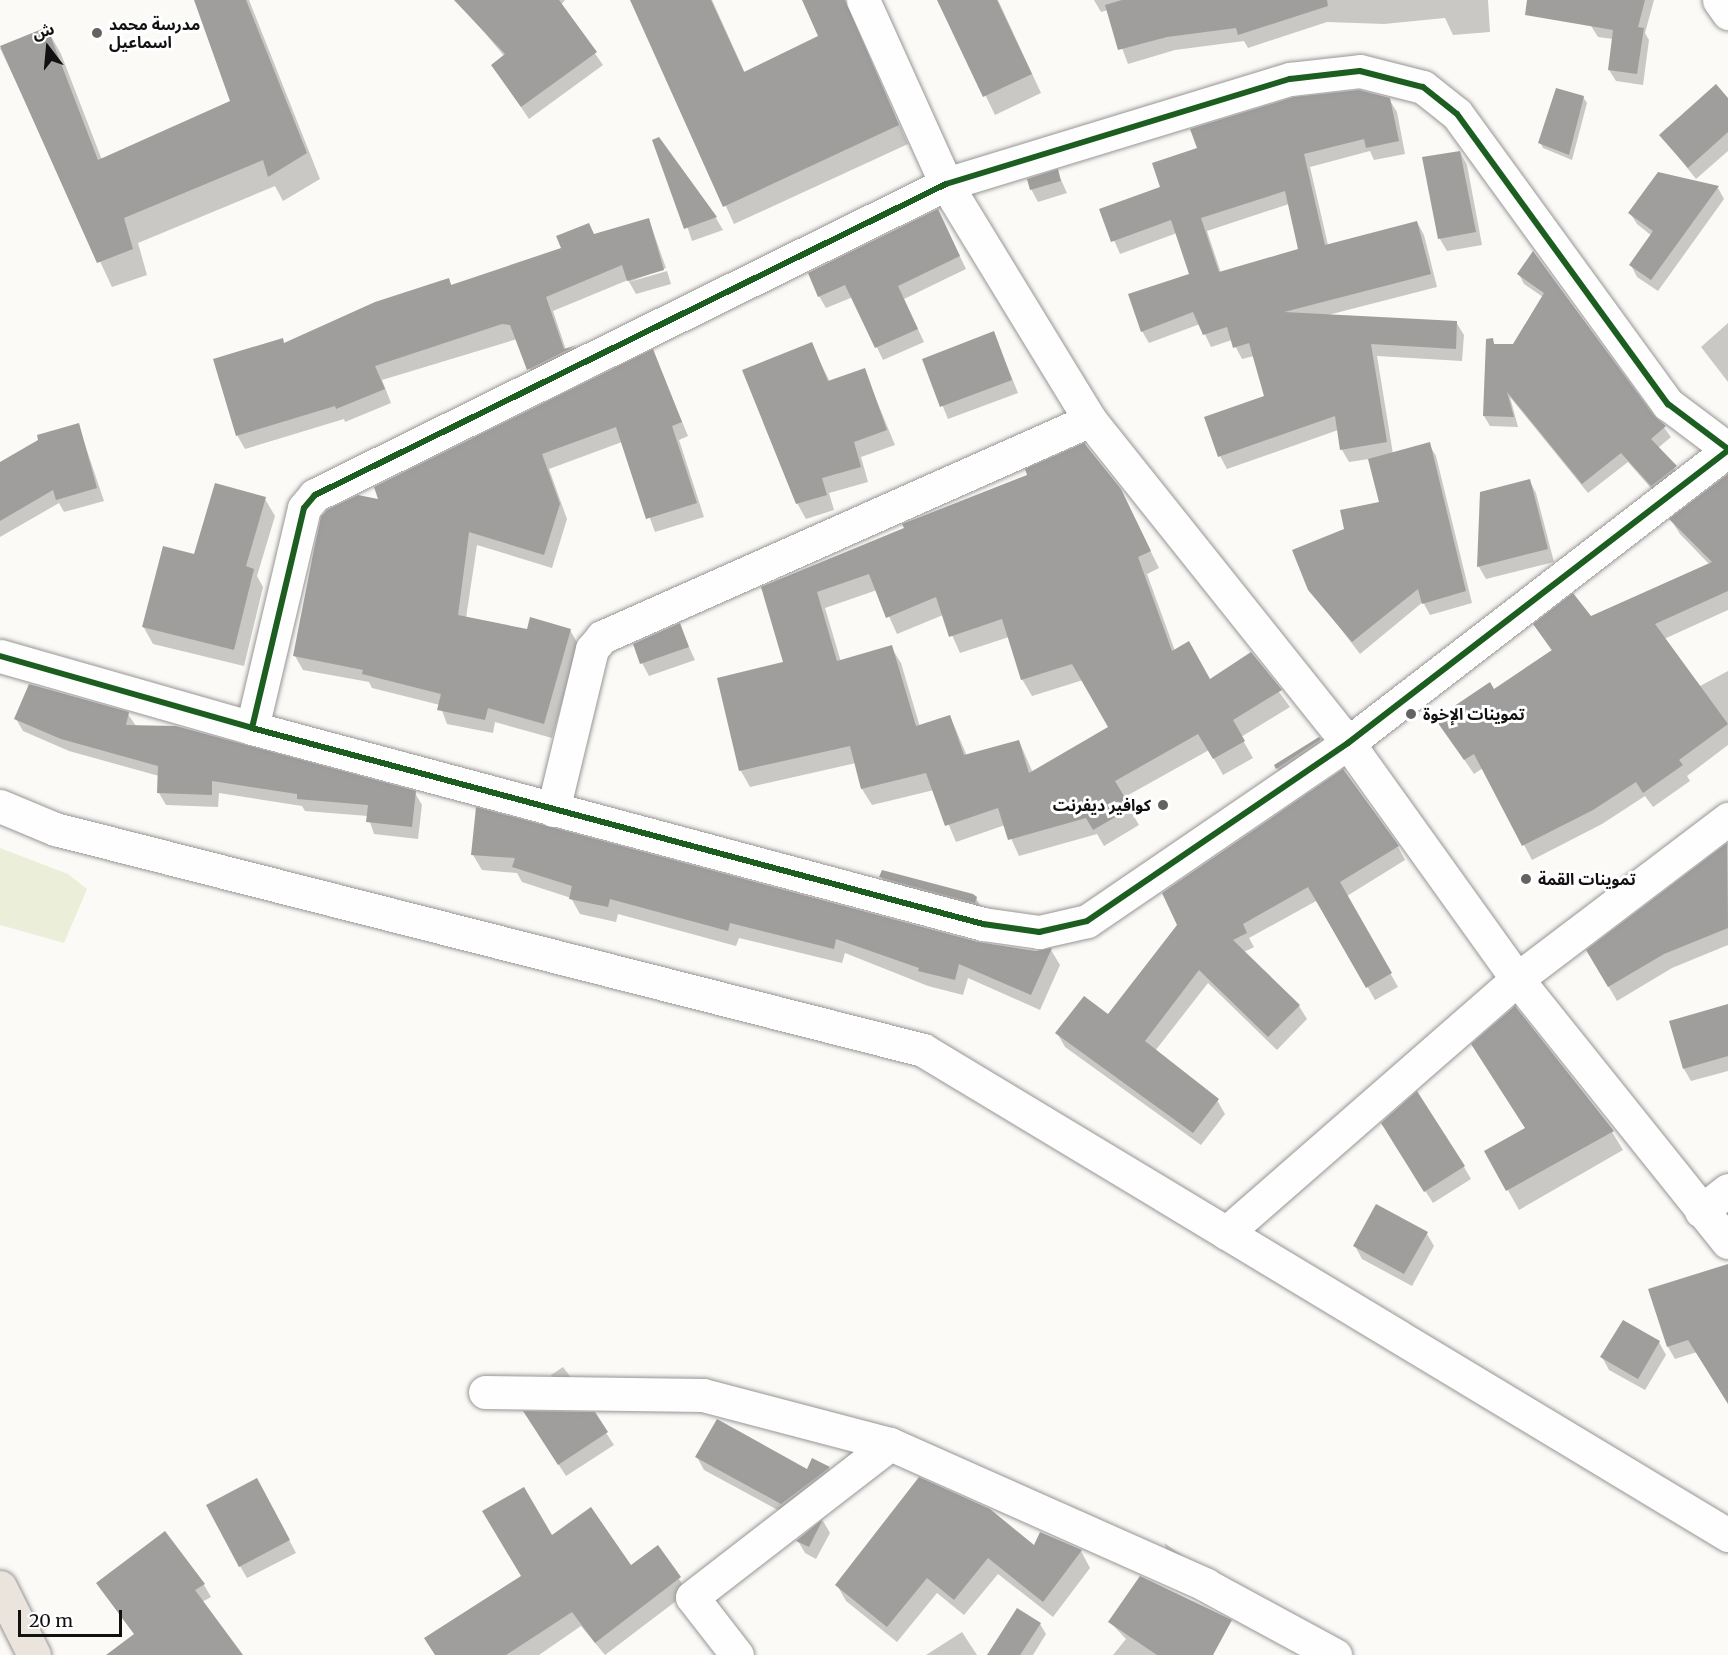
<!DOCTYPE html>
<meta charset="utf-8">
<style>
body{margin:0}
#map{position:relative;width:1728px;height:1655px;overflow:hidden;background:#fcfaf7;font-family:Merriweather,"Noto Sans Arabic",serif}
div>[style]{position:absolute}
.green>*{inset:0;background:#ebefd9}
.shadow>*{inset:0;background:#0003}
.building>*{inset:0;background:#a09e9c}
.roads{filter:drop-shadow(0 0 2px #979695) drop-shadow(0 0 2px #979695)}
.minor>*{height:33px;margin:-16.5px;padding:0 16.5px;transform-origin:16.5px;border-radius:16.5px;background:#fffefe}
.major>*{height:33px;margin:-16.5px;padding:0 16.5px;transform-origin:16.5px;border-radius:16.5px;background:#ebe4dd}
.cycleway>*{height:6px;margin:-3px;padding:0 3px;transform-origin:3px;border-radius:3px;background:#1b5e20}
.dots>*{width:16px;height:16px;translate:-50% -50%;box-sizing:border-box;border:3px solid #fff;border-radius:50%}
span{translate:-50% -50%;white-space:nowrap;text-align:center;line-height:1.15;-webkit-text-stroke:6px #fff;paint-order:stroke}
.poi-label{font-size:16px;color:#111;font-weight:700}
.left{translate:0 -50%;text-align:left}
.right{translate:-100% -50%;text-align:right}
.north{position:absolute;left:18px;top:18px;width:60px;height:60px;-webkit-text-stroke:4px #fff;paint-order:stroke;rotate:344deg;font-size:16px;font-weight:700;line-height:24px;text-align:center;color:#111}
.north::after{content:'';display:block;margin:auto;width:21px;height:27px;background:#111;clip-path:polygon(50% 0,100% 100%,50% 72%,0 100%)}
.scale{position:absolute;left:18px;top:1610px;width:104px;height:27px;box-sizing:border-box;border:3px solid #111;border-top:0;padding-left:8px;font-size:18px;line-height:21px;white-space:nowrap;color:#111;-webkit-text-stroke:4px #fff;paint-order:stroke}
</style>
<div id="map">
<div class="green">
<div style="clip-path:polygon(0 848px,68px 874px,87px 889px,64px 943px,0 925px)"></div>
</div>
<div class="shadow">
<div style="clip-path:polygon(195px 0,249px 0,320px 179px,283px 201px,275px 186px,138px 243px,147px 275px,112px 287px,0 48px,47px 29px,61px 54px,102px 160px,232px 102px)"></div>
<div style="clip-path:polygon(468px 0,565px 0,561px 5px,603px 65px,529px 119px,493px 66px,505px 57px,462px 6px)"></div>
<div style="clip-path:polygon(632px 0,712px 0,745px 73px,861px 40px,908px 144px,734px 224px)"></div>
<div style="clip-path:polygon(939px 0,998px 0,1041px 93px,995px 115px)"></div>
<div style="clip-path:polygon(1094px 0,1488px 0,1490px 32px,1453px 35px,1445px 18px,1384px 24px,1327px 22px,1248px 48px,1244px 41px,1175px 50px,1128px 64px,1108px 10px,1101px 12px)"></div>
<div style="clip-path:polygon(1598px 0,1654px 0,1645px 33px,1649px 40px,1643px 85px,1616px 81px,1609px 70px,1613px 39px,1598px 37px,1591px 26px)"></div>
<div style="clip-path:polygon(1583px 97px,1587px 103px,1572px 160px,1543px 148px,1540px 142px)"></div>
<div style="clip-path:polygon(evenodd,1389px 99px,1397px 112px,1405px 154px,1374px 160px,1370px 151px,1310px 167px,1328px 245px,1417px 222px,1424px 235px,1437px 287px,1328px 315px,1456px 322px,1464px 335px,1462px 361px,1377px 356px,1393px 454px,1429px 444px,1436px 456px,1472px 603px,1430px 615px,1423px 602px,1360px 654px,1310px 589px,1346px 530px,1381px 503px,1369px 459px,1349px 462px,1342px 450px,1338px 430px,1227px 469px,1220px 456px,1266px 397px,1254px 356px,1242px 359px,1232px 340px,1211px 347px,1200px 324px,1149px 343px,1142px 331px,1190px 275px,1177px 233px,1120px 254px,1101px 210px,1389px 99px,1289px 204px,1300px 250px,1221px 273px,1207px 231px,1289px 204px)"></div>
<div style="clip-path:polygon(1728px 100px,1728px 151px,1696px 179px,1661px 135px)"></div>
<div style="clip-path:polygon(658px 139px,716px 218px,723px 230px,692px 241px)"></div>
<div style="clip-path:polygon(1460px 152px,1467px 165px,1482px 245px,1447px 251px,1440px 239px,1424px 158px)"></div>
<div style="clip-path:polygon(1057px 171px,1067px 193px,1038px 202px,1031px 189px)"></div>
<div style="clip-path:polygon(1718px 188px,1724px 199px,1658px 291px,1637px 277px,1631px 265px,1652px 236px,1637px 224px,1630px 213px)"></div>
<div style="clip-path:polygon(649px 220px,666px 268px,629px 282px,667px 271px,671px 284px,636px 294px,628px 280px,553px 311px,566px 350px,576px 347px,583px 360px,536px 383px,517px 339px,382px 380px,391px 403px,345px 422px,344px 419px,245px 449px,237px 435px,285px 345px,448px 279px,452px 286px)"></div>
<div style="clip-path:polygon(944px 223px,966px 269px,904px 299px,924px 342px,883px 360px,853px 297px,826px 308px,819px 296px)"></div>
<div style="clip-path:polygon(1533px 253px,1671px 437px,1658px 448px,1681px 477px,1657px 495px,1628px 462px,1588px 493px,1510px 397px,1518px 427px,1490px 426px,1484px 416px,1492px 339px,1495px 345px,1514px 346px,1543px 297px,1524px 284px,1519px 274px)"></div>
<div style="clip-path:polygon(1728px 323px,1728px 382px,1701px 347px)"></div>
<div style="clip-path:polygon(994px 333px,1018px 393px,948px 419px,924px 360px)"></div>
<div style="clip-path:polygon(811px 344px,830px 382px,864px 370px,895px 445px,861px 457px,868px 482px,829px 493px,834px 510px,806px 519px,797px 503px)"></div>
<div style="clip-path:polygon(653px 351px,688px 436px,679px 440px,704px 517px,655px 532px,622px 442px,549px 469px,567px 519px,552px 568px,477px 545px,466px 618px,528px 631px,570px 630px,578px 644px,552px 738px,495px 722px,493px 733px,447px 724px,440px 705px,372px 688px,369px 682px,303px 670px,295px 656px,380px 501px)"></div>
<div style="clip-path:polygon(78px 424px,104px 501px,64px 512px,59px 503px,0 537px,0 464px)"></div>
<div style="clip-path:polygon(1728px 476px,1728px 610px,1664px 639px,1700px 686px,1728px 671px,1728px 745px,1687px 776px,1690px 781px,1653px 807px,1645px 796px,1602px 824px,1532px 860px,1483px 768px,1474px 774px,1437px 720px,1494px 691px,1552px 651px,1534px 625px,1590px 618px,1710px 565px,1680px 534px,1671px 520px)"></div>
<div style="clip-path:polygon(1529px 480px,1536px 493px,1554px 562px,1486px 579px,1479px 567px,1481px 493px)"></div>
<div style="clip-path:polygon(evenodd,1120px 490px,1159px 568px,1147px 574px,1175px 651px,1209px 681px,1251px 654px,1290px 707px,1241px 737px,1253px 758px,1223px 775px,1209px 750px,1123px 798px,1139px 825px,1104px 846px,1097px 834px,1019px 856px,1005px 825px,956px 842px,934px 790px,872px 805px,862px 789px,856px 763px,750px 787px,741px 771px,719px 679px,785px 663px,763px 588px,1120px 490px,877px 590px,897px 634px,943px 615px,960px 653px,1009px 637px,1022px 679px,1032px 696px,1083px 680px,1110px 727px,1033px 773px,1019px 741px,967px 756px,950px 716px,920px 727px,901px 663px,891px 647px,841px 662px,825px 608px,877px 590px)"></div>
<div style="clip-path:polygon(265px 499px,275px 516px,257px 576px,263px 587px,244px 666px,153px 644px,143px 626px,195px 556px)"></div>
<div style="clip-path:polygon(679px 625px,695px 660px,649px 676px,642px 663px)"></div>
<div style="clip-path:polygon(128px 714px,136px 726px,415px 793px,422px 805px,418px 839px,374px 834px,368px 816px,305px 811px,302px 806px,219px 793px,218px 807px,166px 805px,159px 793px,159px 776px,69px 751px,23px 731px,16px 719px)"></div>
<div style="clip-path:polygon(1319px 739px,1327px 752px,1285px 781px,1276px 766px)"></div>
<div style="clip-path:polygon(477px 809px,978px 944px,1036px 952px,1051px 950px,1060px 965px,1040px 1010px,968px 978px,963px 995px,928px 986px,845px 953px,842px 963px,739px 938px,736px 946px,618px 914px,616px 922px,580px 914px,571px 898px,522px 882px,517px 873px,482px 870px,473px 855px)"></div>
<div style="clip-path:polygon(1728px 843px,1728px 945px,1672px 968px,1617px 1001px,1588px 951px)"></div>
<div style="clip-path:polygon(1398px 847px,1405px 860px,1347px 896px,1398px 987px,1375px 1000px,1318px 900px,1249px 938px,1254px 947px,1244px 952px,1299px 1006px,1307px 1019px,1277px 1050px,1208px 983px,1155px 1051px,1217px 1100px,1225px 1114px,1201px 1145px,1065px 1047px,1057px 1033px,1108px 1016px,1179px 925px)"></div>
<div style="clip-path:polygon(881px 877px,976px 898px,983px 911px,888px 889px)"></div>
<div style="clip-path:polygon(1728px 1006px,1728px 1071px,1691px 1081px,1684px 1069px)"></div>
<div style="clip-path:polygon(1473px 1045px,1612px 1132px,1623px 1150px,1519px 1210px,1486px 1151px,1526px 1129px)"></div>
<div style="clip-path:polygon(1390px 1136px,1464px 1167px,1471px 1179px,1433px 1203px)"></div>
<div style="clip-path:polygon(1427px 1234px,1434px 1246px,1412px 1286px,1362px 1259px,1355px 1246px)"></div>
<div style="clip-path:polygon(1728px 1271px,1728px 1402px,1697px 1352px,1675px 1359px,1668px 1347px)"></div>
<div style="clip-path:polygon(1659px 1342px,1666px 1355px,1645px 1390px,1609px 1370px,1602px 1357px)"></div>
<div style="clip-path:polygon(563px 1367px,569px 1375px,575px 1387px,558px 1386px,551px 1375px)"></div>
<div style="clip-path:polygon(594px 1414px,614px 1445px,566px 1476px,532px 1424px)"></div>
<div style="clip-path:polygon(697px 1457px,807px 1471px,829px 1468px,836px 1480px,789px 1516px,704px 1470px)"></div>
<div style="clip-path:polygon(264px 1492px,296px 1553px,247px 1578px,240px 1566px)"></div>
<div style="clip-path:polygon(823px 1521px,830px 1533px,816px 1559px,805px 1553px,798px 1541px)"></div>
<div style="clip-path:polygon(164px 1533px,204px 1585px,211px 1597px,202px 1602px,242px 1655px,119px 1655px,135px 1635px,98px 1584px)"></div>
<div style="clip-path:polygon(551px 1537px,631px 1567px,657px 1547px,688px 1592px,605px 1655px,581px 1626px,539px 1655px,435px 1655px,523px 1577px)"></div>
<div style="clip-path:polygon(1164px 1543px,1182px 1555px,1187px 1565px,1170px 1557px)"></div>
<div style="clip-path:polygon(1034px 1547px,1081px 1551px,1090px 1568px,1053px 1617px,998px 1574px,964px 1615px,937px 1593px,897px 1642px,846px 1601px,837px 1585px)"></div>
<div style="clip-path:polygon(1194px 1609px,1157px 1655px,1113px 1655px,1126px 1639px,1110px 1622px)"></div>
<div style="clip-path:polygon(1040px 1624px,1046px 1634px,1033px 1655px,989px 1655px)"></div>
<div style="clip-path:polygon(962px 1632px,977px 1655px,926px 1655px)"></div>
</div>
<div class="building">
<div style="clip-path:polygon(194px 0,246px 0,307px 153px,268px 177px,263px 160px,124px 218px,133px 249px,97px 263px,0 46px,47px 27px,98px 160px,230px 101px)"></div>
<div style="clip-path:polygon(454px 0,559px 0,597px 52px,521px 107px,491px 65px,505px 54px)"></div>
<div style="clip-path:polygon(630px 0,711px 0,744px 72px,818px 36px,802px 0,845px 0,899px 125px,723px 207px)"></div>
<div style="clip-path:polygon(937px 0,997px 0,1032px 74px,983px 97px)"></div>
<div style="clip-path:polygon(1122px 0,1327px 0,1328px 6px,1238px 35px,1236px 28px,1167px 37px,1118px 50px,1105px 5px)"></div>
<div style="clip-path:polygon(1527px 0,1645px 0,1638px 27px,1644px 28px,1637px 74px,1608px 70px,1613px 30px,1525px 15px)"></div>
<div style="clip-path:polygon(1716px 84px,1728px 98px,1728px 132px,1688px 168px,1659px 135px)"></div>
<div style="clip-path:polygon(1556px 88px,1584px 96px,1569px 155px,1538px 143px)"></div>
<div style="clip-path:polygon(evenodd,1359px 90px,1390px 98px,1399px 141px,1366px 148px,1364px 139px,1304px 154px,1325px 245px,1417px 221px,1431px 274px,1284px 312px,1457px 321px,1456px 349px,1371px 344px,1387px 442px,1340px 450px,1335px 416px,1218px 457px,1204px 417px,1264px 396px,1249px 343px,1233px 348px,1227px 327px,1203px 335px,1193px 312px,1141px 332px,1128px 294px,1189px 274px,1171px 220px,1111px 242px,1099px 209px,1160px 187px,1152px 163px,1197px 148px,1190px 129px,1294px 97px,1359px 90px,1285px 191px,1298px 249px,1219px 272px,1201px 218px,1285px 191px)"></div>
<div style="clip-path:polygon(659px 137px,717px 217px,684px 229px,652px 140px)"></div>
<div style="clip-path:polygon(1460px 151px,1476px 232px,1438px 239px,1422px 157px)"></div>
<div style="clip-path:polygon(1058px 169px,1061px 181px,1030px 190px,1027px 179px)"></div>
<div style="clip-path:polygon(1658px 172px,1719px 186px,1651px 280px,1629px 265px,1653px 231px,1628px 213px)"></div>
<div style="clip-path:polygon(938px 209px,960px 256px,898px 286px,918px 329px,875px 348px,845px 285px,818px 297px,808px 273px)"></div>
<div style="clip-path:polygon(649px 218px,664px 270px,627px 281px,622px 265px,546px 297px,564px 349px,577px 345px,527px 370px,510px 325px,502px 324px,375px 366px,385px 389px,336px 409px,335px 406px,236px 436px,213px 359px,283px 338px,284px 343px,375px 302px,449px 278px,451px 285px,561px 248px,556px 236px,589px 223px,594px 234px)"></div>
<div style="clip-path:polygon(1533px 251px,1653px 415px,1666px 426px,1651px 439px,1677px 466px,1651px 486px,1621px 453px,1582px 484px,1507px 392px,1514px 417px,1483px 416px,1486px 339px,1493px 338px,1494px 344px,1513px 344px,1544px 293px,1517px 274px)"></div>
<div style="clip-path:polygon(994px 331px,1012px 380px,940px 407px,922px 359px)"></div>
<div style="clip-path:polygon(812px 342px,828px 381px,865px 368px,887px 430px,854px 442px,861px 467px,822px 478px,827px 495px,796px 504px,742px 370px)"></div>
<div style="clip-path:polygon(653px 349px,682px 422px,672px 426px,697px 503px,646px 519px,616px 427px,542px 454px,560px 504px,544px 555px,469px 532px,458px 615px,527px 629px,530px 617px,571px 629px,544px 724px,488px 708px,485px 720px,437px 710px,441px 694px,362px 674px,363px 670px,293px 656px,314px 549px,321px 517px,327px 510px,358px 495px,378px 499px,374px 487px)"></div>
<div style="clip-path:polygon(79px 423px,97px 488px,56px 500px,53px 490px,0 521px,0 462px,38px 440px,37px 435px)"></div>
<div style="clip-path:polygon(1430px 442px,1466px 591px,1422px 604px,1418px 589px,1352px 642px,1308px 590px,1292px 550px,1344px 529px,1340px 510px,1379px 502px,1368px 459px)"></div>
<div style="clip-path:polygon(evenodd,1084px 443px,1121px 489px,1151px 551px,1138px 557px,1172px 651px,1189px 641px,1210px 679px,1251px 652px,1282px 690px,1233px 720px,1245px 741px,1213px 759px,1198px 734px,1115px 781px,1131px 808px,1093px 830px,1086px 818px,1008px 840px,998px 808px,945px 826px,926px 773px,861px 789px,850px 746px,739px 771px,717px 678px,783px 662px,761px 587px,904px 528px,902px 524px,915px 519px,1027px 475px,1025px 469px,1084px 443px,869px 574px,886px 618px,936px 597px,949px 637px,1002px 619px,1021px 680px,1072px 664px,1108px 727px,1029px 773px,1019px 740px,964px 755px,950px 715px,916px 726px,892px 645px,837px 661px,817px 592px,869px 574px)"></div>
<div style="clip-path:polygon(1728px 474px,1728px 591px,1655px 624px,1728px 724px,1679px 760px,1683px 765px,1643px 793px,1636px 782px,1593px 810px,1522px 846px,1474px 754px,1464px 760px,1435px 719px,1490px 682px,1494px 689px,1552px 650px,1533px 624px,1573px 593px,1591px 616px,1712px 562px,1669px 519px)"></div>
<div style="clip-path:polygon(1530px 479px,1548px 549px,1477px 567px,1480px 492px)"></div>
<div style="clip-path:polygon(215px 483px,266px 497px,246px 566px,254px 569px,234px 650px,142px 627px,163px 546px,194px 554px)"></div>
<div style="clip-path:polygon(680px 623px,689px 647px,640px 664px,633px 644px)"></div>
<div style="clip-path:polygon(29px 684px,129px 712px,126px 725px,176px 726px,416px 791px,412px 827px,366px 822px,368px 805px,297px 799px,297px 794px,212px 781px,212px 795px,157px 793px,158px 766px,61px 739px,14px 719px)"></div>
<div style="clip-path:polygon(1319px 737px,1321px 739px,1276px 769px,1274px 765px)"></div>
<div style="clip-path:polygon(1343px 769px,1399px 846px,1340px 882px,1392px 973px,1366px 988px,1308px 887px,1243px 924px,1247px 933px,1233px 940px,1300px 1005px,1268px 1037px,1199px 970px,1145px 1041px,1219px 1099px,1193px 1133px,1055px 1033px,1084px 996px,1108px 1014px,1177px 925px,1162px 893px)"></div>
<div style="clip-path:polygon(476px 807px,978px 942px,1036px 951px,1052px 948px,1031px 995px,959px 964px,955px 980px,918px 971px,919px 968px,836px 939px,834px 949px,730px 923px,728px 931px,610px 899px,608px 907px,569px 899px,572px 886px,512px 867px,515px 858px,471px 855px)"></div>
<div style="clip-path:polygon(1727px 843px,1728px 928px,1664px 954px,1608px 987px,1586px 950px)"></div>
<div style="clip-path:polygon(882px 870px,973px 894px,977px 897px,975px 903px,879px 877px)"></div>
<div style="clip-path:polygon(1728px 1004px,1728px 1056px,1683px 1069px,1669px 1021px)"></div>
<div style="clip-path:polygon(1515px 1006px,1614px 1131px,1506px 1191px,1484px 1151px,1525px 1128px,1471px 1044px)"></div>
<div style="clip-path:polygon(1417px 1091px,1465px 1166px,1424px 1192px,1381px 1123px)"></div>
<div style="clip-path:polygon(1376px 1204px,1428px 1232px,1404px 1274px,1353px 1246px)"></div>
<div style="clip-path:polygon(1728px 1264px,1728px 1404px,1688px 1340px,1667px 1347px,1648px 1289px)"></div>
<div style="clip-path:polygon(1623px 1320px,1660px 1341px,1638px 1379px,1600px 1357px)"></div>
<div style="clip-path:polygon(523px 1411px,595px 1412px,608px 1432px,558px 1465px)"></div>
<div style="clip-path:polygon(717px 1419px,807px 1469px,812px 1458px,830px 1467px,781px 1504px,695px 1457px)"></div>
<div style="clip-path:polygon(919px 1477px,990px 1509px,1034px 1545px,1040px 1532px,1082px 1550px,1043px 1602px,988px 1558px,954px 1600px,927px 1578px,887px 1627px,835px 1585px)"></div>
<div style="clip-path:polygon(257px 1478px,290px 1540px,239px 1567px,206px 1505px)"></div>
<div style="clip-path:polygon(524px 1487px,552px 1535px,591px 1507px,631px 1565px,658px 1545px,681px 1577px,595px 1643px,572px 1612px,506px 1655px,435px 1655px,424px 1638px,521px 1576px,482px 1511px)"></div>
<div style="clip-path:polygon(823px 1519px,809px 1547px,796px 1541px)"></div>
<div style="clip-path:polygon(165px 1531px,205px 1584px,195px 1590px,243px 1655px,106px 1655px,134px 1634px,96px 1583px)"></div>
<div style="clip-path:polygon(1140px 1576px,1232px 1620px,1213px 1655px,1157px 1655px,1108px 1622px)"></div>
<div style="clip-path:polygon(1017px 1608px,1041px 1623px,1020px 1655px,987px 1655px)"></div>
</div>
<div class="roads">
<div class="minor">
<div style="left:863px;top:0;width:202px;rotate:65.7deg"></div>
<div style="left:946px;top:184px;width:276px;rotate:58.6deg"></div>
<div style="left:1090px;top:420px;width:413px;rotate:51.4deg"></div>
<div style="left:1348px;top:743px;width:290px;rotate:54.4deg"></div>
<div style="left:1517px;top:979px;width:337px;rotate:51.3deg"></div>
<div style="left:1719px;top:0;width:16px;rotate:55deg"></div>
<div style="left:0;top:656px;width:262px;rotate:15.9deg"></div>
<div style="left:252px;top:728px;width:757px;rotate:15.01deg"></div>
<div style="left:983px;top:924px;width:57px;rotate:8.1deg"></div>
<div style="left:1039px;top:932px;width:49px;rotate:-12.9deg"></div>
<div style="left:1087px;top:921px;width:316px;rotate:-34.3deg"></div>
<div style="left:1348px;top:743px;width:480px;rotate:-37.6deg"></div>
<div style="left:252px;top:728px;width:226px;rotate:-76.7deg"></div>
<div style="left:304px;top:508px;width:17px;rotate:-50deg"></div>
<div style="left:315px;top:495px;width:703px;rotate:-26.24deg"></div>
<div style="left:946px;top:184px;width:360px;rotate:-17deg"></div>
<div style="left:1290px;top:79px;width:70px;rotate:-6.5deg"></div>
<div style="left:1360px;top:71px;width:65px;rotate:14.3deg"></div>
<div style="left:1423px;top:87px;width:43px;rotate:38.5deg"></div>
<div style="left:1457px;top:114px;width:359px;rotate:54deg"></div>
<div style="left:1668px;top:404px;width:75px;rotate:36.9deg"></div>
<div style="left:0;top:806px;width:60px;rotate:22.7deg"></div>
<div style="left:55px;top:829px;width:896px;rotate:14.28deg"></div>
<div style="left:923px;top:1050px;width:940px;rotate:31.07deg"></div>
<div style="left:553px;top:810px;width:166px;rotate:-76.4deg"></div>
<div style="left:592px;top:649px;width:16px;rotate:-50deg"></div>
<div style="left:602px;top:637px;width:534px;rotate:-23.97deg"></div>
<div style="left:1701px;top:1211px;width:34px;rotate:-38deg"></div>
<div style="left:1226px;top:1233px;width:386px;rotate:-41.1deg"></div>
<div style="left:1517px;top:979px;width:265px;rotate:-37.2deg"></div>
<div style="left:485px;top:1392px;width:218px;rotate:0.8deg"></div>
<div style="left:703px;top:1395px;width:193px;rotate:14.7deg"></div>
<div style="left:890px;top:1444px;width:346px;rotate:24deg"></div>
<div style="left:1206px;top:1585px;width:147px;rotate:28.5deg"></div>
<div style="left:737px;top:1655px;width:73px;rotate:-127.8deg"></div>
<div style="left:692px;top:1597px;width:250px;rotate:-37.7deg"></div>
</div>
<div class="major">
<div style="left:0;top:1587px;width:76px;rotate:63.4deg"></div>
</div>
</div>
<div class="cycleway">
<div style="left:0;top:656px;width:262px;rotate:15.9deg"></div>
<div style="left:252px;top:728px;width:757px;rotate:15.01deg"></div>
<div style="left:983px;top:924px;width:57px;rotate:8.1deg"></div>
<div style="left:1039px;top:932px;width:49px;rotate:-12.9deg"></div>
<div style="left:1087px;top:921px;width:316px;rotate:-34.3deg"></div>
<div style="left:1348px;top:743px;width:480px;rotate:-37.6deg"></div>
<div style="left:252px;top:728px;width:226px;rotate:-76.7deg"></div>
<div style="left:304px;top:508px;width:17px;rotate:-50deg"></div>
<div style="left:315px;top:495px;width:703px;rotate:-26.24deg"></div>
<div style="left:946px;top:184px;width:360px;rotate:-17deg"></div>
<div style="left:1290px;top:79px;width:70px;rotate:-6.5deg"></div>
<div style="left:1360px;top:71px;width:65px;rotate:14.3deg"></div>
<div style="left:1423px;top:87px;width:43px;rotate:38.5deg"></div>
<div style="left:1457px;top:114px;width:359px;rotate:54deg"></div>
<div style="left:1668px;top:404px;width:75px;rotate:36.9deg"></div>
</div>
<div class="dots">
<div style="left:97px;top:33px;background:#636362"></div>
<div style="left:1411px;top:714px;background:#636362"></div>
<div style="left:1163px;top:805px;background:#636362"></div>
<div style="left:1526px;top:879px;background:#636362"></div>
</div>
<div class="poi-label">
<span class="left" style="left:109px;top:33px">مدرسة محمد<br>اسماعيل</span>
<span class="left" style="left:1423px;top:714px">تموينات الإخوة</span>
<span class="right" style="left:1151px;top:805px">كوافير ديفرنت</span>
<span class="left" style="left:1538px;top:879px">تموينات القمة</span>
</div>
<div class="north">ش</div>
<div class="scale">20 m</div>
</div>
